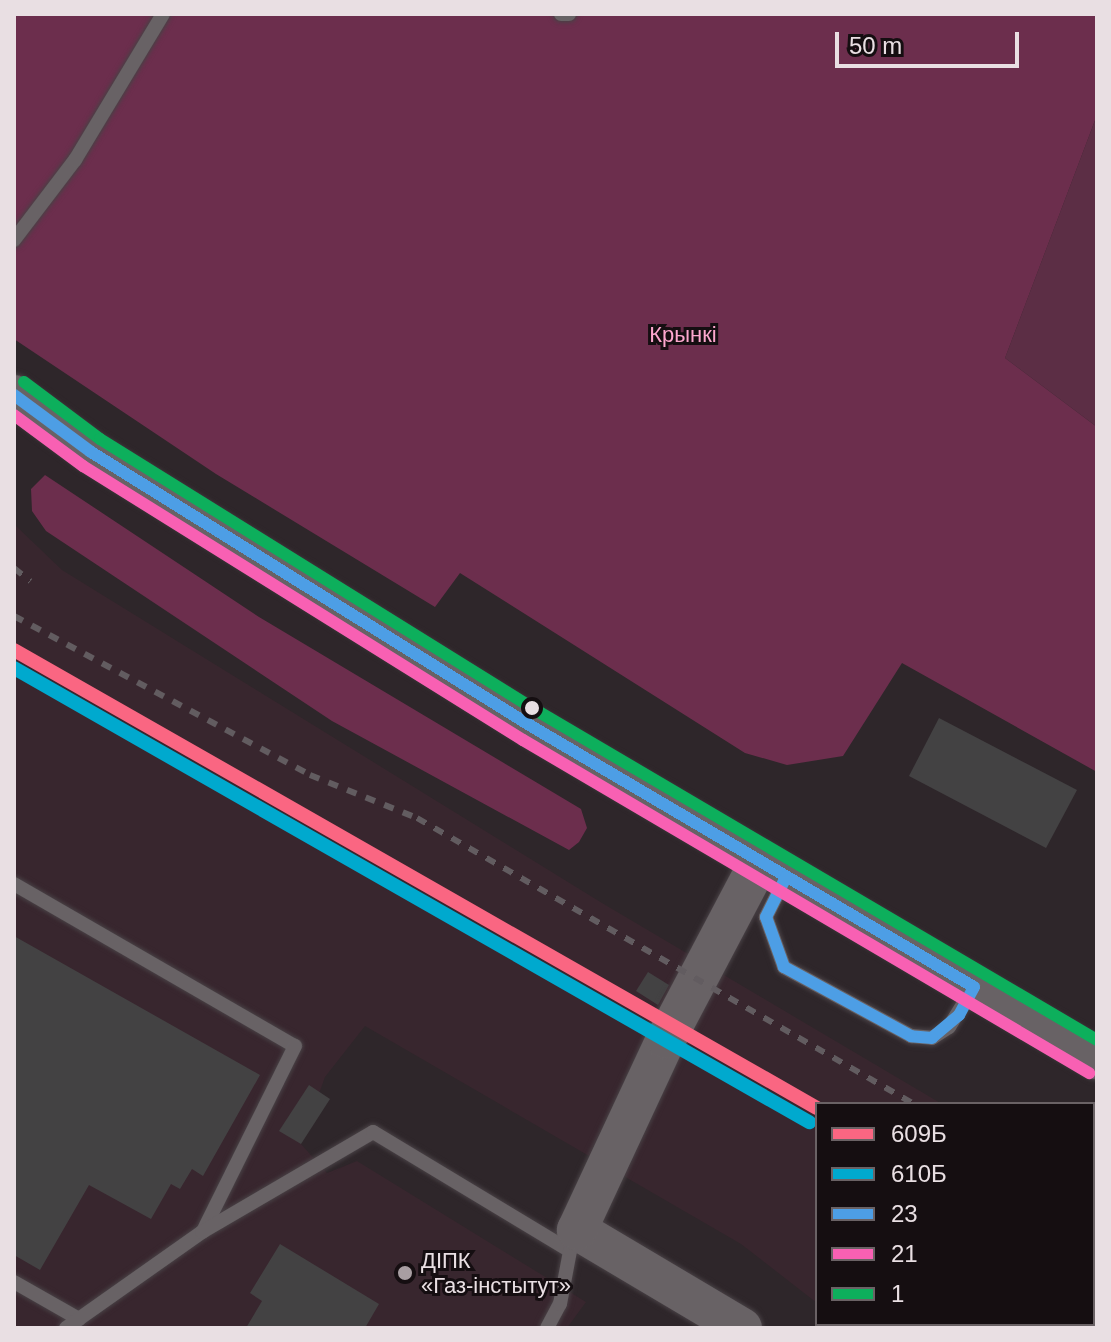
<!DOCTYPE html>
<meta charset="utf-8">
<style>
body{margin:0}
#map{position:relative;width:1111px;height:1342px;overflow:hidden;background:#2e262a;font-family:Helvetica,sans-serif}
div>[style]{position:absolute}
.built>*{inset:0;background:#38262e}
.green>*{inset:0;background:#5c2e45}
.forest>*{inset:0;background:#6c2e4d}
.building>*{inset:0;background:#434243}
.roads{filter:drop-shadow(0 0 2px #484145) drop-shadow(0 0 2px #484145)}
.lane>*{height:14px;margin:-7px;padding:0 7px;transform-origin:7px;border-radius:7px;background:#686265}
.secondary>*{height:40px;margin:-20px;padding:0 20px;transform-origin:20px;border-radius:20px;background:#686265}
.rail>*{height:6px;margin-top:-3px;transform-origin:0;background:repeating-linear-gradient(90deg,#625c60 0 10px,transparent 0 20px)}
.bus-1>*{height:12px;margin:-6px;padding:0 6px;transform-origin:6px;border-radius:6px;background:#4d9ee5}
.bus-2>*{height:12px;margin:-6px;padding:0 6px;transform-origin:6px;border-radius:6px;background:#f860b3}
.bus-3>*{height:12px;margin:-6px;padding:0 6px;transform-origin:6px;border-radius:6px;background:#0daf5c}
.rail-1>*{height:14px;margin:-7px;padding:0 7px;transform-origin:7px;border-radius:7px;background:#fa6682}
.rail-2>*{height:14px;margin:-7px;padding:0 7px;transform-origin:7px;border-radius:7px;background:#00a9ce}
.dots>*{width:22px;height:22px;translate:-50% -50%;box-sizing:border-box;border:4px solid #150e11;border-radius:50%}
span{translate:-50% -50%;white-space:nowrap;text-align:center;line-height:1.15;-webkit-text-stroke:6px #150e11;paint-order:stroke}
.park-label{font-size:22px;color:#fda7ce}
.poi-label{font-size:22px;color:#e9dfe3}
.left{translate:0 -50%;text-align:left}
.frame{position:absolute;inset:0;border:16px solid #e9dfe3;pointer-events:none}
.legend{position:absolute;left:815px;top:1102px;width:280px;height:224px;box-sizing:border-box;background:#150e11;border:2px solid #6a6265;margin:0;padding:10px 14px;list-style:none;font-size:24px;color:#e9dfe3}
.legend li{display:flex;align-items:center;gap:16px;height:40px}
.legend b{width:40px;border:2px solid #6a6265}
.scale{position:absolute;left:835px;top:32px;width:184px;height:36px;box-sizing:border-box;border:4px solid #e9dfe3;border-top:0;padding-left:10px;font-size:24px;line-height:28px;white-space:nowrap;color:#e9dfe3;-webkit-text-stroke:6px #150e11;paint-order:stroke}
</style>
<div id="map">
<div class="built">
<div style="clip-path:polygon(14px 524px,62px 570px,602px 903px,942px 1104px,817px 1104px,817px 1303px,741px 1244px,365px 1026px,325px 1077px,301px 1144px,327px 1173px,357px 1161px,586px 1302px,567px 1328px,14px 1328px)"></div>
<div style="clip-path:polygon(1093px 1193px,1097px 1328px,844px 1324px,1093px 1324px)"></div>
</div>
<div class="green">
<div style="clip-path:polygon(1097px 115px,1097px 427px,1005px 358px)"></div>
</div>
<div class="forest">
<div style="clip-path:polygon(14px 14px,1097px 14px,1097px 115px,1005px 358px,1097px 427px,1097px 772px,902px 663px,843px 756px,787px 765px,745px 753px,460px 573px,435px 607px,216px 474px,14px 339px)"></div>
<div style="clip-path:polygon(45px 475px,259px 617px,581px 809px,587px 828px,579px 842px,569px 850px,332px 721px,46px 531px,32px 511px,31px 489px)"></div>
</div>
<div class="building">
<div style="clip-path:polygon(939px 718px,1077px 790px,1046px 848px,909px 776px)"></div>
<div style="clip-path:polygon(14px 936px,260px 1075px,203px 1176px,192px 1169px,180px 1189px,171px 1184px,151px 1219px,89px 1185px,40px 1270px,14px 1255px)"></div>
<div style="clip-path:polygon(648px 972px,669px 985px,658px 1005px,636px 991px)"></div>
<div style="clip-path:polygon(309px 1085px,330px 1099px,301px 1144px,279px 1131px)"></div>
<div style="clip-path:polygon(280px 1244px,379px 1304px,365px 1328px,246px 1328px,262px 1301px,250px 1293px)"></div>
</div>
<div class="roads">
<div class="lane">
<div style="left:561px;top:14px;width:8px"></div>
<div style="left:14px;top:240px;width:101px;rotate:-52.7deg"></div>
<div style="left:75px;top:160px;width:170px;rotate:-58.9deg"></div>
<div style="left:786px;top:877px;width:45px;rotate:116.6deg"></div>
<div style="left:766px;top:917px;width:53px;rotate:70.2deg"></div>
<div style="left:784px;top:967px;width:145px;rotate:28.5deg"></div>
<div style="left:911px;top:1036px;width:21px;rotate:5deg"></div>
<div style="left:932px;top:1038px;width:20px;rotate:-33deg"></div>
<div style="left:949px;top:1027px;width:44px;rotate:-58.1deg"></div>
<div style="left:14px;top:884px;width:324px;rotate:30deg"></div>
<div style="left:295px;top:1046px;width:207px;rotate:116.4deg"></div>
<div style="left:14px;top:1282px;width:75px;rotate:29.6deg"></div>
<div style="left:66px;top:1328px;width:166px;rotate:-35.2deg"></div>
<div style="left:202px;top:1232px;width:198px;rotate:-30.3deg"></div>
<div style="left:373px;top:1132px;width:230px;rotate:31.1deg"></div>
<div style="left:570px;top:1251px;width:21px;rotate:-71deg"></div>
<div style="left:547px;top:1328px;width:27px;rotate:-62deg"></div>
<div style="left:560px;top:1304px;width:54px;rotate:-79.3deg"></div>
</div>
<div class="secondary">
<div style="left:14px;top:395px;width:96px;rotate:36.5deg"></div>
<div style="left:91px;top:452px;width:518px;rotate:31.91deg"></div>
<div style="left:531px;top:726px;width:657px;rotate:30.47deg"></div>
<div style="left:742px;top:1328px;width:192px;rotate:-149.3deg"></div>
<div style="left:577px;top:1230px;width:211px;rotate:-65deg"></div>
<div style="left:666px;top:1039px;width:201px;rotate:-62.2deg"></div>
</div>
</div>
<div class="rail">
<div style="left:14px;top:568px;width:21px;rotate:39deg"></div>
<div style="left:14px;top:616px;width:336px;rotate:28.2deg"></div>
<div style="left:310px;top:775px;width:115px;rotate:21.9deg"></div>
<div style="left:417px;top:818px;width:573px;rotate:29.92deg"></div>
<div style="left:110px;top:721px;width:815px;rotate:29.81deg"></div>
<div style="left:1093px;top:1209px;width:4px;rotate:27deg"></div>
<div style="left:1093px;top:1286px;width:4px;rotate:27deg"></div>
</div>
<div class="bus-1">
<div style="left:14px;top:395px;width:96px;rotate:36.5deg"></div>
<div style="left:91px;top:452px;width:518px;rotate:31.91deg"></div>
<div style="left:531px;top:726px;width:514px;rotate:30.51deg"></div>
<div style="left:974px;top:987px;width:32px;rotate:118deg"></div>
<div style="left:959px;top:1015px;width:35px;rotate:140deg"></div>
<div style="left:932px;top:1038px;width:21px;rotate:-175deg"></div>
<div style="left:911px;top:1036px;width:145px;rotate:-151.5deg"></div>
<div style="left:784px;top:967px;width:53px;rotate:-109.8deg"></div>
<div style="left:766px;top:917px;width:45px;rotate:-63.4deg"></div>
</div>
<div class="bus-2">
<div style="left:14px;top:415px;width:86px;rotate:36.5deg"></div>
<div style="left:83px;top:466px;width:518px;rotate:31.91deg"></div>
<div style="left:523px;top:740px;width:657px;rotate:30.47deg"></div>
</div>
<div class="bus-3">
<div style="left:24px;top:382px;width:95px;rotate:36.9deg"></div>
<div style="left:100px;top:439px;width:517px;rotate:31.88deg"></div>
<div style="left:539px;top:712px;width:647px;rotate:30.45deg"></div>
</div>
<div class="rail-1">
<div style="left:14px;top:650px;width:924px;rotate:29.7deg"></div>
</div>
<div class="rail-2">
<div style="left:14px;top:668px;width:916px;rotate:29.73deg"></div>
</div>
<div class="dots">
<div style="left:532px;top:708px;background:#e9dfe3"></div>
<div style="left:405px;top:1273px;background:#a89ea2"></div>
</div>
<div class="park-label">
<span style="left:683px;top:335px">Крынкі</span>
</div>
<div class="poi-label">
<span class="left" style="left:421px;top:1273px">ДІПК<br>«Газ-інстытут»</span>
</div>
<div class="frame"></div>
<ul class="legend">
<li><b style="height:10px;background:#fa6682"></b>609Б</li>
<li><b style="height:10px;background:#00a9ce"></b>610Б</li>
<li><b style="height:10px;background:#4d9ee5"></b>23</li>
<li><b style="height:10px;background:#f860b3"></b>21</li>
<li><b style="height:10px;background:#0daf5c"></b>1</li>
</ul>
<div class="scale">50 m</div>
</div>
